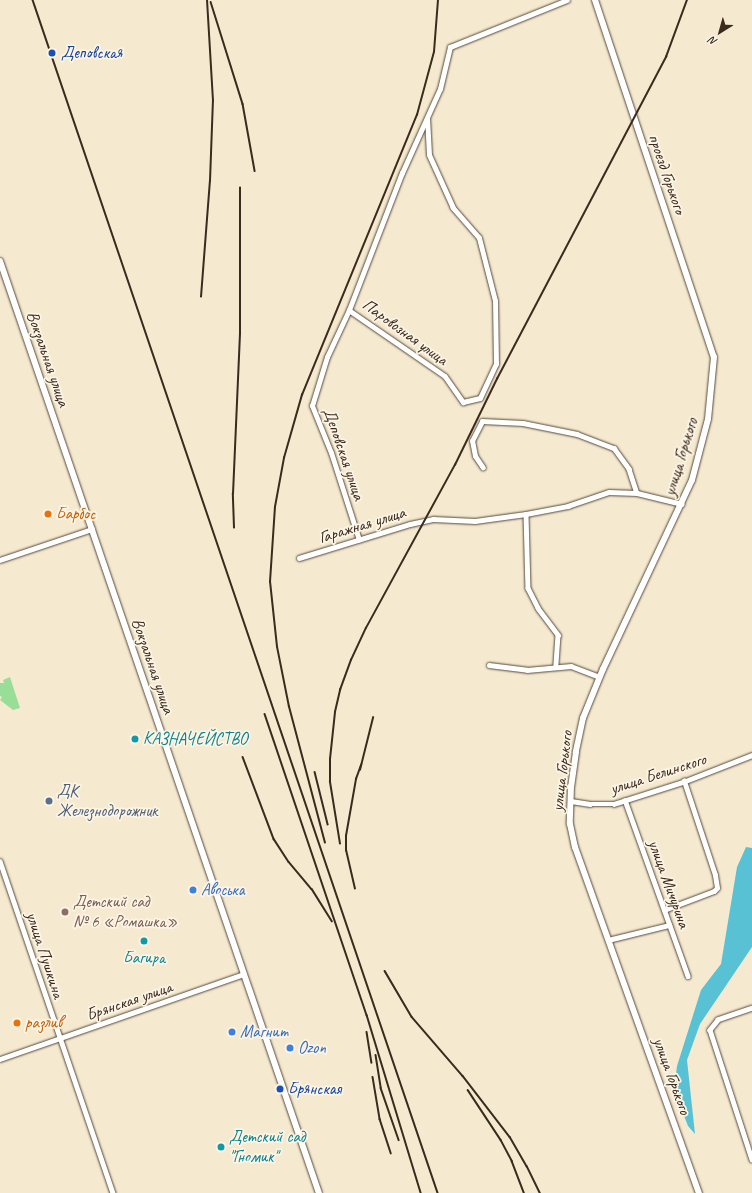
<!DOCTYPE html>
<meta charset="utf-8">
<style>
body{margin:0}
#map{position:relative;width:752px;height:1193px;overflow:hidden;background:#f5ead0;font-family:Caveat,sans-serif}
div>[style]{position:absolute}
.green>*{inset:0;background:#98de98}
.water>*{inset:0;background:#58c2d4}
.roads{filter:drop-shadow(0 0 1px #574739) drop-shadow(0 0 1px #574739)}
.street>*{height:4.5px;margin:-2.25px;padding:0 2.25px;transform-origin:2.25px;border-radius:2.25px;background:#fff}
.secondary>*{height:6px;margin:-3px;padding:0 3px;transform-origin:3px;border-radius:3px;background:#fff}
.rail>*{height:1.5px;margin:-0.75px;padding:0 0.75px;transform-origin:0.75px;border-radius:0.75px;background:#3b2a1e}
.dots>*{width:11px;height:11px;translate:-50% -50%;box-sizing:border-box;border:2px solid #fcf5e5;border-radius:50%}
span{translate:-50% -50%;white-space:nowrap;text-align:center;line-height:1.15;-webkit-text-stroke:3.5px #fcf5e5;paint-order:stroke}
.transit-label{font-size:17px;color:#164399}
.left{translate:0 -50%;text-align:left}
.street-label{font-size:17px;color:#3b2a1e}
.food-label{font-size:17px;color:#c56008}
.culture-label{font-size:17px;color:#0d838f}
.service-label{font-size:17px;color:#4e5e75}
.shop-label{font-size:17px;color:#366cbe}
.education-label{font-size:17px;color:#785e54}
.north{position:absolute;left:700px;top:12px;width:40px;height:40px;-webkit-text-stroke:3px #fcf5e5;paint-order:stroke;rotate:217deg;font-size:11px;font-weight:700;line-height:16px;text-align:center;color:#3b2a1e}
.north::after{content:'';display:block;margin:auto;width:14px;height:18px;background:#3b2a1e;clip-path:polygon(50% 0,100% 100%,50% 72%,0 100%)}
</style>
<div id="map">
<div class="green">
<div style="clip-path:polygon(10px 677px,20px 708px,13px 710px,0 700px,2px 697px,0 696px,0 683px,4px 683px,3px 680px)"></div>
</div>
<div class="water">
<div style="clip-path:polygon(746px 847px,752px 848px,752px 947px,700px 1024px,687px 1060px,695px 1134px,688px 1126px,674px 1090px,677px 1066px,701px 990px,721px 964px,737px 867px)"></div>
</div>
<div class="roads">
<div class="street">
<div style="left:349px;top:310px;width:116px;rotate:34.5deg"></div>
<div style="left:445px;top:376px;width:32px;rotate:55deg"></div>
<div style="left:463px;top:402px;width:17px;rotate:-13deg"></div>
<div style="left:480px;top:398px;width:38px;rotate:-65deg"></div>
<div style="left:496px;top:364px;width:63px;rotate:-90.9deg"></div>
<div style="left:495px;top:301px;width:65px;rotate:-104.3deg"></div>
<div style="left:479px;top:238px;width:40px;rotate:-131deg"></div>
<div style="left:453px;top:208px;width:58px;rotate:-114.4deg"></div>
<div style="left:429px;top:155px;width:35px;rotate:-93deg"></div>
<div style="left:483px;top:468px;width:14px;rotate:-124deg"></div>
<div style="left:475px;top:456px;width:15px;rotate:-101deg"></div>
<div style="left:472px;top:441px;width:22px;rotate:-63deg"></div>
<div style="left:482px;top:421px;width:41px;rotate:2.8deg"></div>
<div style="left:523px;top:423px;width:55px;rotate:11.5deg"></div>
<div style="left:577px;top:434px;width:40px;rotate:21deg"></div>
<div style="left:614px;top:448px;width:26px;rotate:54deg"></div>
<div style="left:629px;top:469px;width:25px;rotate:72deg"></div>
<div style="left:526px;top:514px;width:74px;rotate:88.5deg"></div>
<div style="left:528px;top:588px;width:22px;rotate:63deg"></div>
<div style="left:538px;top:608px;width:34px;rotate:53deg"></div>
<div style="left:558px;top:635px;width:31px;rotate:94deg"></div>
<div style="left:359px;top:540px;width:91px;rotate:-107.8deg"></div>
<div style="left:331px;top:453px;width:51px;rotate:-112deg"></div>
<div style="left:312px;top:406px;width:51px;rotate:-73deg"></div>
<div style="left:327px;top:357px;width:52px;rotate:-64.9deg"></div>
<div style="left:349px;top:310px;width:147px;rotate:-68.9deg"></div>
<div style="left:402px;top:173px;width:92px;rotate:-65.7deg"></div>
<div style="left:440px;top:89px;width:43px;rotate:-76.6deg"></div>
<div style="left:450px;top:47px;width:126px;rotate:-21.9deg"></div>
<div style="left:299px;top:558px;width:116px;rotate:-17deg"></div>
<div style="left:410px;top:524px;width:24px;rotate:-12deg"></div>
<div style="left:433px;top:519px;width:42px;rotate:2.7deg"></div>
<div style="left:475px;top:521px;width:51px;rotate:-7.8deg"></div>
<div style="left:526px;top:514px;width:43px;rotate:-10.8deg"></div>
<div style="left:568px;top:506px;width:43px;rotate:-18.9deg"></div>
<div style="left:609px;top:492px;width:28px;rotate:2deg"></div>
<div style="left:637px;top:493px;width:46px;rotate:13.7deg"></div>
<div style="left:0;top:560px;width:97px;rotate:-18.6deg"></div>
<div style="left:489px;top:665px;width:38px;rotate:7deg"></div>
<div style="left:527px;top:670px;width:44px;rotate:-5.2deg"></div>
<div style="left:571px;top:666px;width:30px;rotate:21deg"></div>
<div style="left:625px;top:800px;width:187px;rotate:70.3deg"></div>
<div style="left:571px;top:801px;width:19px;rotate:9deg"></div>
<div style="left:590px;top:804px;width:24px"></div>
<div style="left:614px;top:804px;width:72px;rotate:-17.7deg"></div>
<div style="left:683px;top:782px;width:74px;rotate:-21.4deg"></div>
<div style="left:0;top:861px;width:351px;rotate:71.2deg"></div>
<div style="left:664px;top:910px;width:53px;rotate:-20.8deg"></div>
<div style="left:714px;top:891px;width:4px;rotate:-45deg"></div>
<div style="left:717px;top:888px;width:13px;rotate:-99deg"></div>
<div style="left:715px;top:875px;width:99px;rotate:-108.3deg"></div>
<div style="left:608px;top:940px;width:63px;rotate:-13.8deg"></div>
<div style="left:752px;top:1008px;width:36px;rotate:161deg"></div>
<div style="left:718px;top:1020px;width:13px;rotate:129deg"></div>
<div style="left:710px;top:1030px;width:136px;rotate:72deg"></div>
<div style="left:0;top:1059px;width:258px;rotate:-19.2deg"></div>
</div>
<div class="secondary">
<div style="left:595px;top:0;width:376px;rotate:71.6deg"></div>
<div style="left:714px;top:357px;width:62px;rotate:95.5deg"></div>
<div style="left:708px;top:419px;width:63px;rotate:104.7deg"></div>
<div style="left:692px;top:480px;width:209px;rotate:115.2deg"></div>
<div style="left:603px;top:669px;width:53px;rotate:112.2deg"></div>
<div style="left:583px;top:718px;width:35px;rotate:102deg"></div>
<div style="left:576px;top:752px;width:34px;rotate:98deg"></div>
<div style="left:571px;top:786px;width:38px;rotate:92deg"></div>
<div style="left:570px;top:824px;width:24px;rotate:78deg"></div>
<div style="left:575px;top:847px;width:368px;rotate:70.3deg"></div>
<div style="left:0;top:261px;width:985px;rotate:71.11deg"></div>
</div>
</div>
<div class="rail">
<div style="left:33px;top:0;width:1260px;rotate:71.25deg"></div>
<div style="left:211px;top:2px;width:107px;rotate:72.6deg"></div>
<div style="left:243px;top:104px;width:68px;rotate:79.8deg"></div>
<div style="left:201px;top:297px;width:116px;rotate:-85.6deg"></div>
<div style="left:210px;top:181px;width:80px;rotate:-87.9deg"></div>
<div style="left:213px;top:101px;width:101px;rotate:-93.4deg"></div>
<div style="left:234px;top:528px;width:34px;rotate:-92deg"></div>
<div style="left:233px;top:494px;width:161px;rotate:-87.5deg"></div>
<div style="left:240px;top:333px;width:145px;rotate:-90deg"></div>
<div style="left:265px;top:714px;width:318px;rotate:71.3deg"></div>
<div style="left:367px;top:1015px;width:186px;rotate:73.1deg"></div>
<div style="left:243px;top:757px;width:88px;rotate:69.3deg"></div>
<div style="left:274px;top:839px;width:27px;rotate:57deg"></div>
<div style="left:289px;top:862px;width:35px;rotate:50deg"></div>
<div style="left:312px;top:889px;width:38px;rotate:58deg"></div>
<div style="left:360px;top:770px;width:54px;rotate:-76deg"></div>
<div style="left:315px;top:772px;width:54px;rotate:76deg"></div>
<div style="left:325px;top:843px;width:141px;rotate:-104.8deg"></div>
<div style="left:289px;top:707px;width:61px;rotate:-101.3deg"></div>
<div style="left:277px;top:647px;width:65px;rotate:-96.1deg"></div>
<div style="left:270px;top:582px;width:75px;rotate:-86.2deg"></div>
<div style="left:275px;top:507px;width:50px;rotate:-79.6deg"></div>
<div style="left:284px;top:458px;width:66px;rotate:-74.1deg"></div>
<div style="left:302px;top:395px;width:303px;rotate:-67.7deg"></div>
<div style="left:417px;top:115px;width:65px;rotate:-74.9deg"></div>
<div style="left:434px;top:52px;width:52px;rotate:-85.6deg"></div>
<div style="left:340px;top:844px;width:63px;rotate:-99.2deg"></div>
<div style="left:330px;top:782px;width:23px;rotate:-90deg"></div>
<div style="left:330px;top:759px;width:47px;rotate:-83.9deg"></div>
<div style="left:335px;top:712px;width:23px;rotate:-77deg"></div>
<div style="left:340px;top:690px;width:32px;rotate:-70deg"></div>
<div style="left:351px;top:660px;width:35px;rotate:-65deg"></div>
<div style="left:366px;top:628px;width:186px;rotate:-61.4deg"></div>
<div style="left:455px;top:465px;width:96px;rotate:-64deg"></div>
<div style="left:497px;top:379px;width:364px;rotate:-62.3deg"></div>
<div style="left:666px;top:57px;width:61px;rotate:-69.8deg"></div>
<div style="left:355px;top:889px;width:39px;rotate:-103deg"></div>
<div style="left:346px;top:851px;width:15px;rotate:-90deg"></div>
<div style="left:346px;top:836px;width:58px;rotate:-80deg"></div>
<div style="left:356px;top:779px;width:15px;rotate:-70deg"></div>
<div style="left:385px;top:971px;width:53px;rotate:59.6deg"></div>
<div style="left:412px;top:1017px;width:78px;rotate:49.2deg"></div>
<div style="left:463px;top:1076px;width:77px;rotate:52.4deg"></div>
<div style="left:510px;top:1137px;width:34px;rotate:60deg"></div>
<div style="left:527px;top:1166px;width:30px;rotate:64deg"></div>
<div style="left:367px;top:1032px;width:31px;rotate:81deg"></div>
<div style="left:376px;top:1055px;width:33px;rotate:81deg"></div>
<div style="left:381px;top:1088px;width:55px;rotate:70.9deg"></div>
<div style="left:373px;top:1077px;width:43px;rotate:80.5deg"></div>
<div style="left:380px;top:1119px;width:36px;rotate:72deg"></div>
<div style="left:468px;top:1090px;width:60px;rotate:56.6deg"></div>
<div style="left:501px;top:1140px;width:24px;rotate:62deg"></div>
<div style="left:512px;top:1161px;width:34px;rotate:69deg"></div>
</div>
<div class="dots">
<div style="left:52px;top:53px;background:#1a4fb4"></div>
<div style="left:48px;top:514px;background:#e8710a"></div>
<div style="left:135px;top:739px;background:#0f9aa8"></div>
<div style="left:49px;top:801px;background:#5c6f8a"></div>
<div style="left:193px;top:890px;background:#3f7fe0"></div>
<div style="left:65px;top:912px;background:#8d6e63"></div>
<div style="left:144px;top:941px;background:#0f9aa8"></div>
<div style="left:17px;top:1023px;background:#e8710a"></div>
<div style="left:232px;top:1032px;background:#3f7fe0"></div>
<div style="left:290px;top:1048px;background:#3f7fe0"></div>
<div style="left:280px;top:1089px;background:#1a4fb4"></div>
<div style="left:221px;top:1147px;background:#0f9aa8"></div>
</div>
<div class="transit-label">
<span class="left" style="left:61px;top:53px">Деповская</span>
<span class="left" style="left:288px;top:1089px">Брянская</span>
</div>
<div class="street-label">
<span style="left:667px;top:174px;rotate:71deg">проезд Горького</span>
<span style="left:405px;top:332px;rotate:36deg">Паровозная улица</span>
<span style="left:48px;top:359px;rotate:71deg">Вокзальная улица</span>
<span style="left:344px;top:454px;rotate:71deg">Деповская улица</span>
<span style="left:681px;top:457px;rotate:-73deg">улица Горького</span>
<span style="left:362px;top:525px;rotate:-17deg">Гаражная улица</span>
<span style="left:153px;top:666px;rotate:71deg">Вокзальная улица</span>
<span style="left:562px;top:771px;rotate:-83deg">улица Горького</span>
<span style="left:658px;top:774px;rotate:-18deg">улица Белинского</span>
<span style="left:669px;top:884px;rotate:70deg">улица Мичурина</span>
<span style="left:45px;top:955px;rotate:72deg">улица Пушкина</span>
<span style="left:129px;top:1001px;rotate:-19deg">Брянская улица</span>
<span style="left:672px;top:1076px;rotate:70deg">улица Горького</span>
</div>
<div class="food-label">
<span class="left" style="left:56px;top:514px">Барбос</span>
<span class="left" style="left:25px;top:1023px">разлив</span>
</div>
<div class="culture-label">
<span class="left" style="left:143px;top:739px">КАЗНАЧЕЙСТВО</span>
<span style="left:144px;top:958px">Багира</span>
<span class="left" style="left:229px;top:1147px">Детский сад<br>"Гномик"</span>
</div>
<div class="service-label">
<span class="left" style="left:57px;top:801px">ДК<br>Железнодорожник</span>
</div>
<div class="shop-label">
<span class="left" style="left:201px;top:890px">Авоська</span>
<span class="left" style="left:240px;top:1032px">Магнит</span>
<span class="left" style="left:298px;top:1048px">Ozon</span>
</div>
<div class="education-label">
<span class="left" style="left:73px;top:912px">Детский сад<br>№ 6 «Ромашка»</span>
</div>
<div class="north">N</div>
</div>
